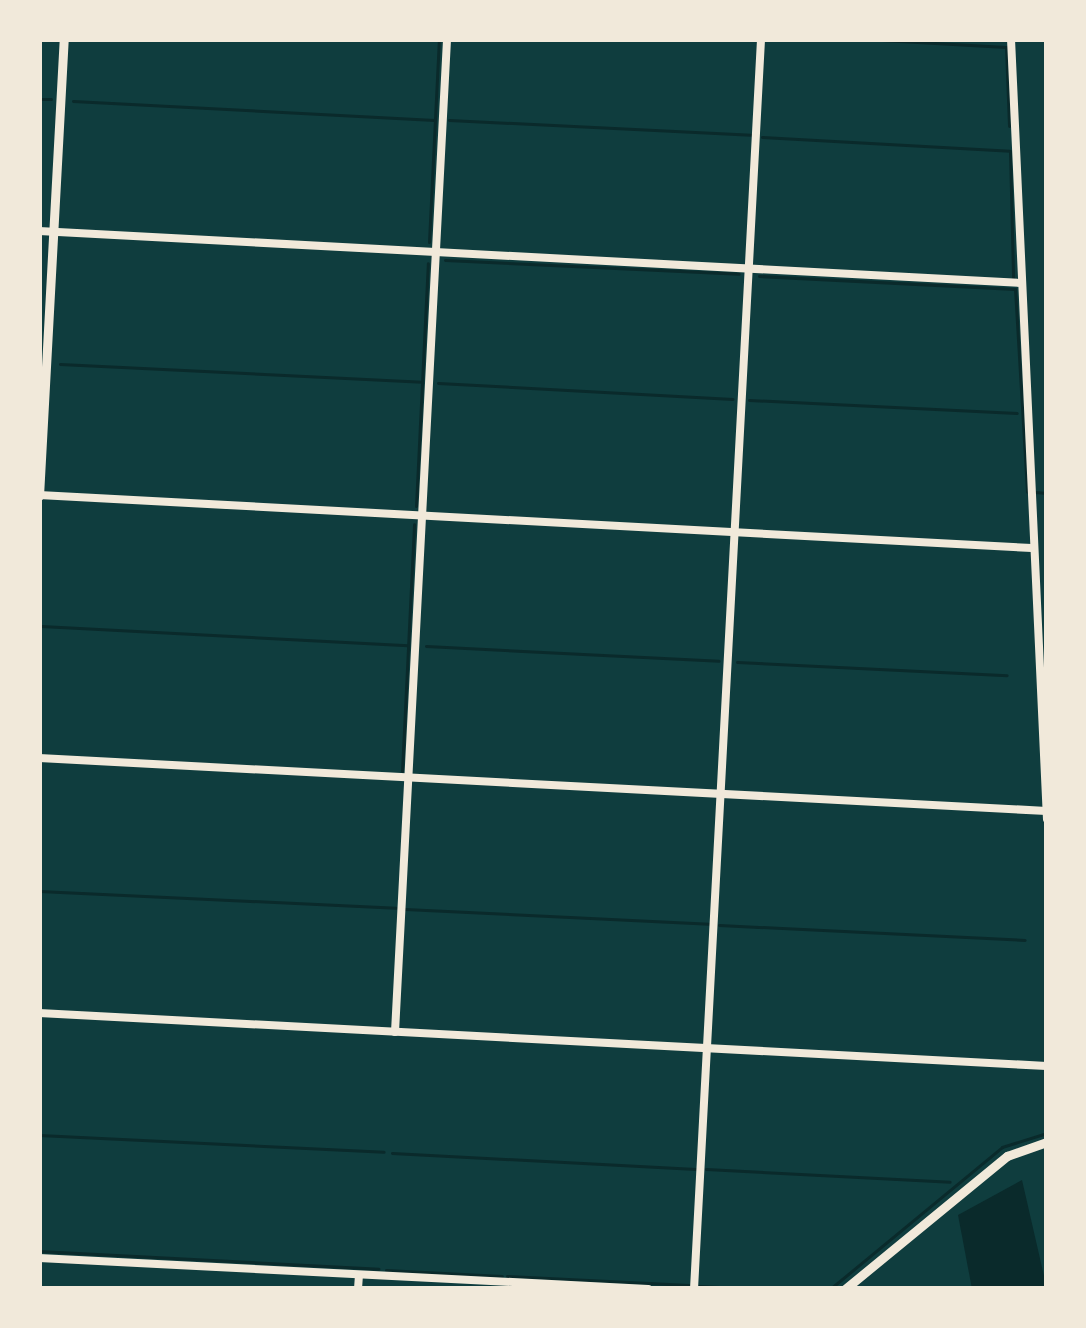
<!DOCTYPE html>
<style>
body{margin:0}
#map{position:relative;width:1086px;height:1328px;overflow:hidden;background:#0f3d3e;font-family:Raleway,sans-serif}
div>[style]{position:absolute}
.water>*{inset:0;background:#0a2a2b}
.stream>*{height:3px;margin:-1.5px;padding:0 1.5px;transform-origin:1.5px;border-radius:1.5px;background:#0a2a2b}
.minor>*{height:8px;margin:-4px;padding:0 4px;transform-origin:4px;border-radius:4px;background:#f1e9da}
.tertiary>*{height:9px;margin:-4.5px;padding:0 4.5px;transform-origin:4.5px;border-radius:4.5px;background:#f1e9da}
span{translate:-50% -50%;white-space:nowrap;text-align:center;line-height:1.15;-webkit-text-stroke:9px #f1e9da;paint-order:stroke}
.frame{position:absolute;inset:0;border:42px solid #f1e9da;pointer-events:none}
</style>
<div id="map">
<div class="water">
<div style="clip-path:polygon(1022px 1180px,1047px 1289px,972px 1289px,958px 1215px)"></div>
</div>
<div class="stream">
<div style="left:864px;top:39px;width:142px;rotate:3.2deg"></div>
<div style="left:1006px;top:47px;width:79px;rotate:87.8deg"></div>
<div style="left:39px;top:99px;width:12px"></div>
<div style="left:73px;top:101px;width:362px;rotate:3deg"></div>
<div style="left:449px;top:120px;width:302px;rotate:2.8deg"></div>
<div style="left:762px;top:137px;width:248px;rotate:3.2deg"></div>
<div style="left:1010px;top:151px;width:127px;rotate:88.6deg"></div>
<div style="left:429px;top:242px;width:203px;rotate:-87.2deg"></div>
<div style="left:445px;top:260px;width:294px;rotate:2.7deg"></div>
<div style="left:759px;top:276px;width:256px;rotate:2.9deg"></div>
<div style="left:1015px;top:289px;width:203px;rotate:86.6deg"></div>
<div style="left:60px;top:364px;width:362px;rotate:2.8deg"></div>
<div style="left:438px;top:383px;width:295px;rotate:3.1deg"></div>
<div style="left:749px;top:400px;width:268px;rotate:2.8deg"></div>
<div style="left:1035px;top:492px;width:12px;rotate:5deg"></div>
<div style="left:416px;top:506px;width:243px;rotate:-87.2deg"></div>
<div style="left:41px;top:626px;width:367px;rotate:3deg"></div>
<div style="left:426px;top:646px;width:293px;rotate:2.9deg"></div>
<div style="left:737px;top:662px;width:270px;rotate:2.8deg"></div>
<div style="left:402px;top:771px;width:247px;rotate:-87.2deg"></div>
<div style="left:39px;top:891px;width:357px;rotate:2.7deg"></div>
<div style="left:405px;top:909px;width:304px;rotate:2.8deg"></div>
<div style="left:719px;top:925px;width:306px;rotate:2.8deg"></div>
<div style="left:39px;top:1135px;width:345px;rotate:2.8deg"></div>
<div style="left:392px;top:1153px;width:304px;rotate:3deg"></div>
<div style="left:706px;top:1169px;width:244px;rotate:3deg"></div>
<div style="left:39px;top:1251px;width:340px;rotate:3deg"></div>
<div style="left:386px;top:1270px;width:116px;rotate:3deg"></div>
<div style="left:507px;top:1276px;width:182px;rotate:2.8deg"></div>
<div style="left:699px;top:1286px;width:60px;rotate:2.9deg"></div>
<div style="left:830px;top:1289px;width:223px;rotate:-39.5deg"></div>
<div style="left:1002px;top:1147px;width:47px;rotate:-17.3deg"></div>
</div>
<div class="minor">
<div style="left:1011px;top:39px;width:781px;rotate:87.36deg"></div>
<div style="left:39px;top:231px;width:984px;rotate:3.03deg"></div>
<div style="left:39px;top:495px;width:994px;rotate:3.06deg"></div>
<div style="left:39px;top:758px;width:1009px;rotate:3.01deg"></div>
<div style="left:39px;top:1013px;width:1009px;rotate:3.01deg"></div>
<div style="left:395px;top:1032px;width:994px;rotate:-87deg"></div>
<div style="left:39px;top:1258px;width:610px;rotate:2.91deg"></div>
<div style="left:358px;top:1289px;width:14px;rotate:-86deg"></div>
<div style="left:694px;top:1289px;width:1252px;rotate:-86.93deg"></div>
</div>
<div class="tertiary">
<div style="left:39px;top:496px;width:458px;rotate:-86.9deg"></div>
<div style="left:845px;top:1289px;width:210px;rotate:-39.4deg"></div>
<div style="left:1007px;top:1156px;width:42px;rotate:-19.3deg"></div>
</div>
<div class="frame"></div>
</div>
